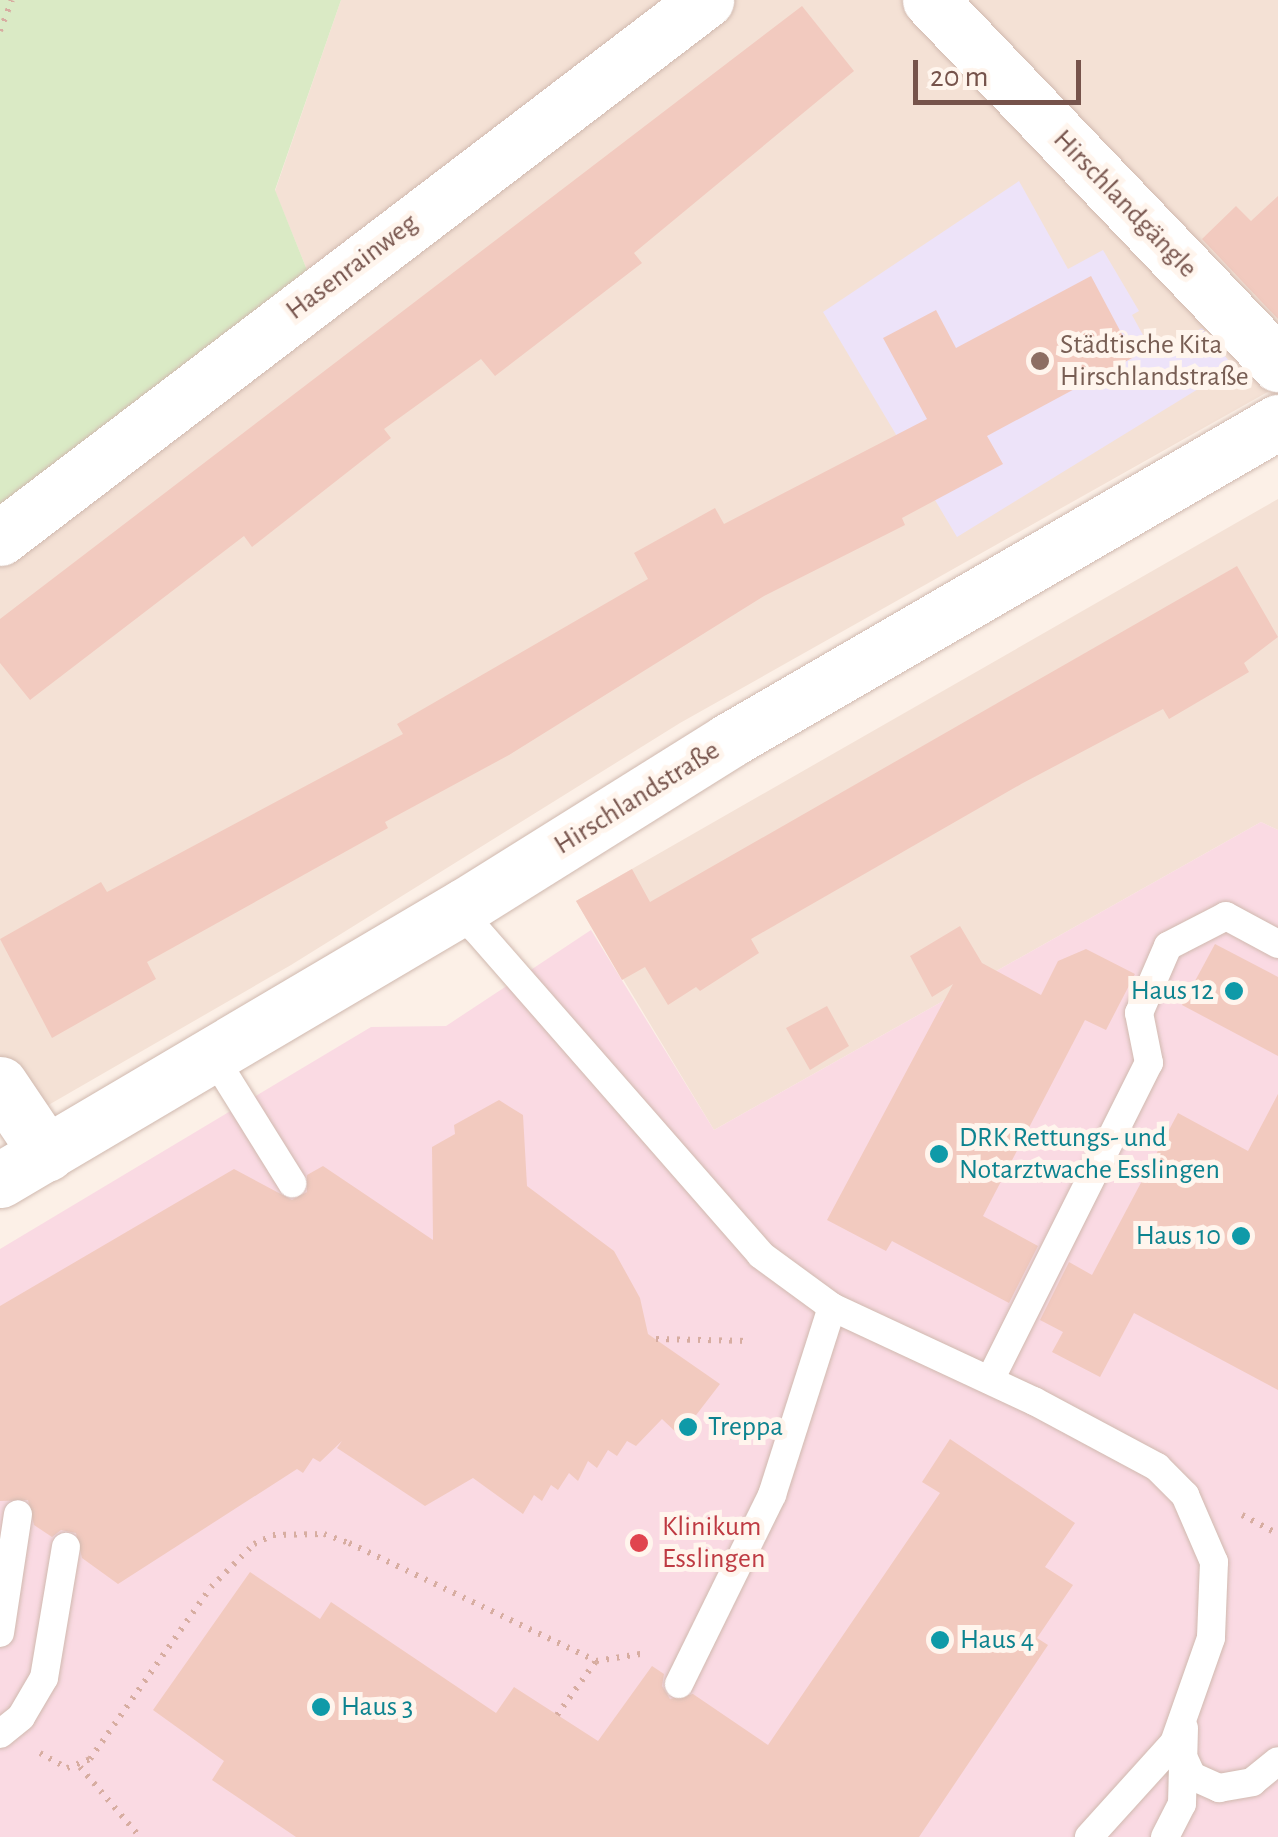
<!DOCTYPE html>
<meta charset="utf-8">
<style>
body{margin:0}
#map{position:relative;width:1278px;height:1837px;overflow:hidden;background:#fcf0e7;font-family:"Alegreya Sans",sans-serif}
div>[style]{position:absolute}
.residential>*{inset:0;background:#f4e1d5}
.education>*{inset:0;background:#ede3f9}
.medical>*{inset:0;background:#fadae3}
.green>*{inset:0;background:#daeac5}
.building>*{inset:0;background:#f2cabf}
.path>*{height:6px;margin-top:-3px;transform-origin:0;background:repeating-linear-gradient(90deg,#d7ada1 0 2.5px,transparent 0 10.5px)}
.roads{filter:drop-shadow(0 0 2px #d0b9af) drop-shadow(0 0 2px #d0b9af)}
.lane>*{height:28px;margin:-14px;padding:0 14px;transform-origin:14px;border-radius:14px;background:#fff}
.street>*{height:55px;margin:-27.5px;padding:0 27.5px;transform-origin:27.5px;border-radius:27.5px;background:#fff}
.secondary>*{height:55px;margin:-27.5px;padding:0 27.5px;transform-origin:27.5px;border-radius:27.5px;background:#fff}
.dots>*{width:28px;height:28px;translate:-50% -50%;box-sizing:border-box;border:5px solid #fff5ed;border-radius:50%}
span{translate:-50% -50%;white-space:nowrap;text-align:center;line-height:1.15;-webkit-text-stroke:10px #fff5ed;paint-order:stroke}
.street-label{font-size:28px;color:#76534b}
.education-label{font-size:28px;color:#785e54}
.left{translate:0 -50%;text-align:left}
.culture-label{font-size:28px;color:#0d838f}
.right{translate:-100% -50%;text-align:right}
.health-label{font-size:28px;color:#be3a42}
.scale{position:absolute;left:913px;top:60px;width:168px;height:45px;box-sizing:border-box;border:5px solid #76534b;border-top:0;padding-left:12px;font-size:30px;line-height:35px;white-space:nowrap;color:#76534b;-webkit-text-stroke:8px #fff5ed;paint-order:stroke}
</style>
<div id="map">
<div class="residential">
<div style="clip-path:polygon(341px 0,1278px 0,1278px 386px,680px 723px,291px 965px,0 1133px,0 559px,307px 270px,275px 191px)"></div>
<div style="clip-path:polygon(1278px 499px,1278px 830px,1261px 822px,714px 1130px,576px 901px)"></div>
</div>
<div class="education">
<div style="clip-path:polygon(1019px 181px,1068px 269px,1103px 250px,1139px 311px,1132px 315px,1154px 355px,1202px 328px,1234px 367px,957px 537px,823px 312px)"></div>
</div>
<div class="medical">
<div style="clip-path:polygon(1261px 822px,1278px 830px,1278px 1837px,0 1837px,0 1249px,371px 1027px,446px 1026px,591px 930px,714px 1130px)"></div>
</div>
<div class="green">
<div style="clip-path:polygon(0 0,341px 0,275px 190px,307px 270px,0 507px)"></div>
</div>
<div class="building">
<div style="clip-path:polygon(802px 6px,854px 71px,634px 253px,642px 263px,495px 376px,481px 359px,384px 429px,391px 438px,252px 547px,244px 536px,30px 700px,0 663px,0 619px)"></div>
<div style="clip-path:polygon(1278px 196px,1278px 319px,1202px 239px,1236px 206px,1251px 221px)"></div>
<div style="clip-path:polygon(1091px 276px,1134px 357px,987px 436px,1003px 464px,902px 518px,905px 525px,764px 596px,509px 755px,385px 822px,388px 828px,147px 962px,156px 979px,52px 1038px,0 939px,101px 882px,107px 892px,403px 734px,397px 724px,648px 579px,634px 553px,715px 508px,724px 524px,927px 419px,883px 338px,936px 310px,956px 348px)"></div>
<div style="clip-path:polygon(1237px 566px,1278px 637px,1244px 663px,1249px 672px,1169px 719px,1163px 709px,1023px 783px,751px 939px,759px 953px,700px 991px,696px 987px,668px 1005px,645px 967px,622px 980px,576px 901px,632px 869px,650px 902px)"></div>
<div style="clip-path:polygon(960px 926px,982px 963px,1041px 995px,1058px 961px,1086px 949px,1135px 974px,1106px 1030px,1085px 1020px,983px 1216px,1038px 1246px,1009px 1303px,892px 1241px,886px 1251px,827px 1220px,953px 984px,932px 997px,910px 956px)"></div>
<div style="clip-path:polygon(1215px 944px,1278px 977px,1278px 1056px,1182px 1005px)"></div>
<div style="clip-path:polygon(827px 1006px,849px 1046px,810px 1070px,786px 1028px)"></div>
<div style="clip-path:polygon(1278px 1094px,1278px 1390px,1134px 1313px,1100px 1377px,1052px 1352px,1063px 1332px,1040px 1320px,1069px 1262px,1092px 1275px,1178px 1113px,1248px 1151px)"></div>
<div style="clip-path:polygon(499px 1100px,523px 1115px,527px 1186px,614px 1251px,640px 1298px,648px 1334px,720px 1384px,680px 1436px,662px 1419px,636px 1446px,627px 1441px,617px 1456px,608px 1450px,597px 1468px,588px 1461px,578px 1481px,569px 1473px,558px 1490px,551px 1485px,542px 1501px,534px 1495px,523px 1514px,473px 1478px,425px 1506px,337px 1448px,342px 1441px,320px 1462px,313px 1458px,303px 1473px,297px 1469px,118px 1584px,82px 1558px,76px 1533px,61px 1530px,52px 1537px,34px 1525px,28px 1500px,0 1501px,0 1306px,234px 1169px,292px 1200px,307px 1192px,307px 1175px,323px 1166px,433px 1240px,432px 1147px,455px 1134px,454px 1125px)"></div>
<div style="clip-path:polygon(950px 1439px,1075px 1523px,1045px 1567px,1073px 1585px,1037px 1638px,1048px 1645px,919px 1837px,296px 1837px,212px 1780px,224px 1761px,153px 1710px,250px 1572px,320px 1619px,331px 1602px,496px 1713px,514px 1687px,598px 1741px,652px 1666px,664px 1674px,662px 1686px,670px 1699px,693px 1694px,768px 1745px,940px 1493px,922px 1482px)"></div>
</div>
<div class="path">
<div style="left:0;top:31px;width:33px;rotate:-69deg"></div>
<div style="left:656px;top:1339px;width:94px;rotate:1.2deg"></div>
<div style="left:1242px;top:1515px;width:41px;rotate:27.8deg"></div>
<div style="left:557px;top:1715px;width:67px;rotate:-54.2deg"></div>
<div style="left:40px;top:1753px;width:31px;rotate:29deg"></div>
<div style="left:67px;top:1768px;width:25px;rotate:-21deg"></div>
<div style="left:90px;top:1759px;width:210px;rotate:-54.9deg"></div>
<div style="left:211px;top:1587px;width:61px;rotate:-45deg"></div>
<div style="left:254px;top:1544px;width:21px;rotate:-25deg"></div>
<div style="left:273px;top:1535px;width:51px;rotate:-1.1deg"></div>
<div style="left:324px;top:1534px;width:27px;rotate:20deg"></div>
<div style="left:349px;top:1543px;width:274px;rotate:25.5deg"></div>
<div style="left:596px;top:1661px;width:51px;rotate:-9.1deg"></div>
<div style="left:80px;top:1767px;width:92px;rotate:49.4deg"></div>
</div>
<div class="roads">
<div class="lane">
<div style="left:466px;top:905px;width:25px;rotate:69deg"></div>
<div style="left:475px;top:928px;width:434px;rotate:48.8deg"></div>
<div style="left:761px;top:1255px;width:88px;rotate:36.2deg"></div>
<div style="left:832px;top:1307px;width:223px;rotate:25deg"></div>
<div style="left:1034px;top:1401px;width:140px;rotate:28.2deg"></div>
<div style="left:1157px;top:1467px;width:40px;rotate:45deg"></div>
<div style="left:1185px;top:1495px;width:73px;rotate:66.6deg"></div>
<div style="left:1214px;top:1562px;width:76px;rotate:92.3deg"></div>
<div style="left:1211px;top:1638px;width:111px;rotate:109.4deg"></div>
<div style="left:1174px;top:1743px;width:127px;rotate:132.1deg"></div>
<div style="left:213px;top:1056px;width:150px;rotate:58.1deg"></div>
<div style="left:990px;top:1380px;width:355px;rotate:-63.4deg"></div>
<div style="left:1149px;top:1063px;width:51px;rotate:-101.3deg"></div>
<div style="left:1139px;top:1013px;width:73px;rotate:-66.6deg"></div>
<div style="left:1168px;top:946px;width:65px;rotate:-27.3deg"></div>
<div style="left:1226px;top:916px;width:59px;rotate:28.3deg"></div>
<div style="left:0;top:1633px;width:120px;rotate:-81.4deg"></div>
<div style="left:679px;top:1684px;width:211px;rotate:-63.8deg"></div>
<div style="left:772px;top:1495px;width:197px;rotate:-72.3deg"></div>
<div style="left:0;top:1734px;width:27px;rotate:-39deg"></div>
<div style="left:21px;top:1717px;width:45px;rotate:-59.5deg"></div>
<div style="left:44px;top:1678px;width:133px;rotate:-80.5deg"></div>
<div style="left:1185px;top:1761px;width:17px;rotate:65deg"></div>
<div style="left:1192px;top:1776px;width:30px;rotate:24deg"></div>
<div style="left:1219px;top:1788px;width:34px;rotate:-10deg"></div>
<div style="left:1252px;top:1782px;width:33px;rotate:-39deg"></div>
<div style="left:1165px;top:1837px;width:37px;rotate:-63deg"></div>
<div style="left:1182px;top:1804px;width:76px;rotate:-88.5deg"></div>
</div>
<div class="street">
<div style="left:930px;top:0;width:504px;rotate:46.29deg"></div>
<div style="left:0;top:538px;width:888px;rotate:-37.31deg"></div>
<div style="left:0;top:1084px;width:84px;rotate:56.1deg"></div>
</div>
<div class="secondary">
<div style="left:0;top:1180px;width:541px;rotate:-30.55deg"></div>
<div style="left:466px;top:905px;width:309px;rotate:-32deg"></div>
<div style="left:728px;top:741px;width:636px;rotate:-30.11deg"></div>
</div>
</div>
<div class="dots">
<div style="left:1040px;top:361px;background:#8d6e63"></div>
<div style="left:1234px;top:991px;background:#0f9aa8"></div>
<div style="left:939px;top:1154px;background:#0f9aa8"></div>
<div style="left:1241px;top:1236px;background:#0f9aa8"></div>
<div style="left:688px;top:1427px;background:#0f9aa8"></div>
<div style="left:639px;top:1543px;background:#e0444e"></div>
<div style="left:940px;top:1640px;background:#0f9aa8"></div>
<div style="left:321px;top:1707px;background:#0f9aa8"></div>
</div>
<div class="street-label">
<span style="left:1125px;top:204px;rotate:46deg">Hirschlandgängle</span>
<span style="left:352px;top:267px;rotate:-37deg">Hasenrainweg</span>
<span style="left:637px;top:798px;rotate:-32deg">Hirschlandstraße</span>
</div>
<div class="education-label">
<span class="left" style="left:1060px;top:361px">Städtische Kita<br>Hirschlandstraße</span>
</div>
<div class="culture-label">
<span class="right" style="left:1214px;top:991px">Haus 12</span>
<span class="left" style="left:959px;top:1154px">DRK Rettungs- und<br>Notarztwache Esslingen</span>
<span class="right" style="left:1221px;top:1236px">Haus 10</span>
<span class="left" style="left:708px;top:1427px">Treppa</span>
<span class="left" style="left:960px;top:1640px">Haus 4</span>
<span class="left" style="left:341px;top:1707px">Haus 3</span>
</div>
<div class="health-label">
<span class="left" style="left:662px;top:1543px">Klinikum<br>Esslingen</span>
</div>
<div class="scale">20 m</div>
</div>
